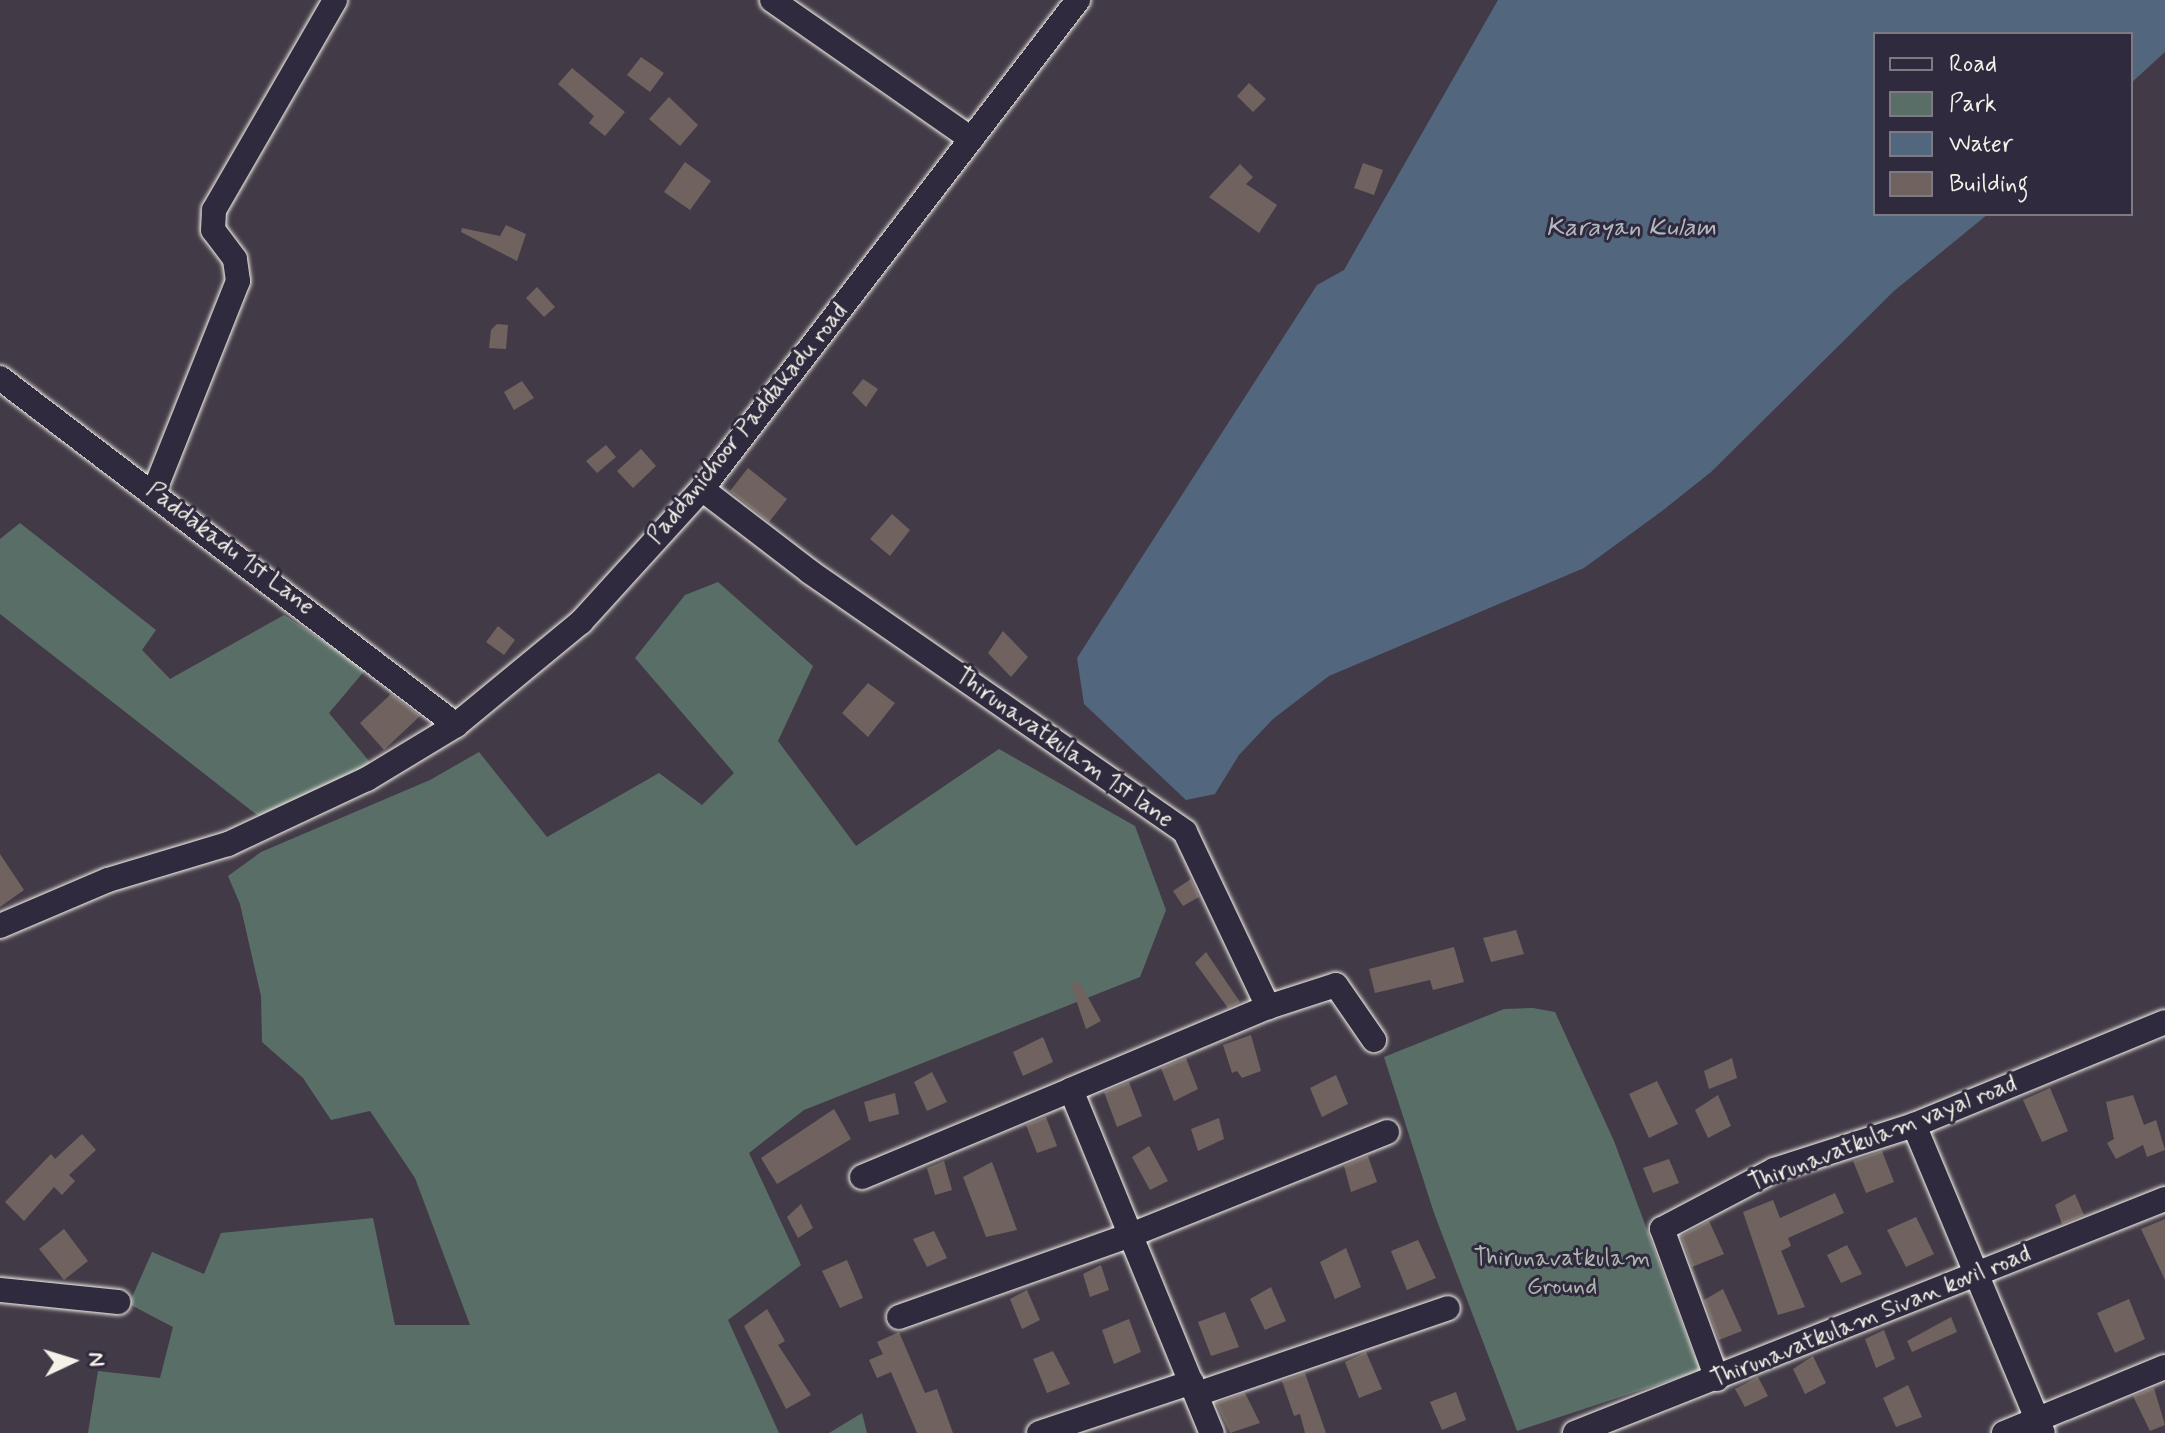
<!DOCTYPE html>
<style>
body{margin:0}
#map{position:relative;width:2165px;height:1433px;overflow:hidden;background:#423b47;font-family:Mynerve,sans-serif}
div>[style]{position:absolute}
.green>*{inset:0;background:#5a6e68}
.water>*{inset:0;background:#52667e}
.building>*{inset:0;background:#70635f}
.roads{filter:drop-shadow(0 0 2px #f4f1e8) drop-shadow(0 0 2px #f4f1e8)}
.street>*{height:24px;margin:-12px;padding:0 12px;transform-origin:12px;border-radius:12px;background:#2f2a3d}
span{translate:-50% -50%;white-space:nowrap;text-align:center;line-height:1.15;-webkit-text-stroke:6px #2f2a3d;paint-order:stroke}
.street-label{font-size:24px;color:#f4f1e8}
.park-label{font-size:24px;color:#afb6ae}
.water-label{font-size:26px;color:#b3b9be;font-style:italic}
.legend{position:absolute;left:1873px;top:32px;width:260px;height:184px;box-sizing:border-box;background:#2f2a3d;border:2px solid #7e7a81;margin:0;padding:10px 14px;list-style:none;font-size:24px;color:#f4f1e8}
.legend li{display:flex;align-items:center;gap:16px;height:40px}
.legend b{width:40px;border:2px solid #7e7a81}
.north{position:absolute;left:32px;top:1321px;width:80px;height:80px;-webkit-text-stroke:6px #2f2a3d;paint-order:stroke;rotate:86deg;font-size:22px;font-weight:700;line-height:32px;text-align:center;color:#f4f1e8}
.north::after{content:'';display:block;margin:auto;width:28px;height:36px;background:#f4f1e8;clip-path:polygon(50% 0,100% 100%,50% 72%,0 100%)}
</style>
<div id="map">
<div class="green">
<div style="clip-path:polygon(20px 523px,156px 630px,142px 650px,170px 679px,284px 615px,366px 669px,329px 713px,374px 767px,266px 822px,0 614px,0 539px)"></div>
<div style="clip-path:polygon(718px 582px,813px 666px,778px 741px,856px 846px,999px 749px,1135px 826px,1166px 910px,1140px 977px,804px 1110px,749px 1153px,801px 1265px,728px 1320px,779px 1433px,88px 1433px,98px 1371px,160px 1378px,173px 1327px,129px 1304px,152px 1252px,204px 1274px,221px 1233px,373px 1218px,395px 1325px,470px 1325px,415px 1178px,370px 1111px,331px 1120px,303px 1078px,262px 1042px,261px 996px,240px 904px,228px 876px,261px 852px,430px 780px,479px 752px,547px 837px,659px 773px,702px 805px,734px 773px,635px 658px,685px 595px)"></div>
<div style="clip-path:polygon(1533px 1008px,1555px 1012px,1614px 1141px,1694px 1356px,1705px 1369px,1517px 1431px,1434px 1213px,1384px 1057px,1504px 1009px)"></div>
<div style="clip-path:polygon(862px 1413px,867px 1433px,829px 1433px)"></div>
</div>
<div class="water">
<div style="clip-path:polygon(1498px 0,2165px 0,2165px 52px,2131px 83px,2131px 34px,1875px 34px,1875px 214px,1988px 214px,1894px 291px,1711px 472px,1662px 511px,1584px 568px,1329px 676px,1273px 719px,1239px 755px,1215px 794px,1186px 800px,1084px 704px,1077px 658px,1317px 285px,1344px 270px)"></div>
</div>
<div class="building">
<div style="clip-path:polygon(641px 57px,664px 73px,650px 92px,627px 75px)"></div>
<div style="clip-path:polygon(572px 68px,625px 112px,605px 136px,589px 123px,594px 116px,558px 84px)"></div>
<div style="clip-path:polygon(1249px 83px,1266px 99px,1253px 112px,1237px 96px)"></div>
<div style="clip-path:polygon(669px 97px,698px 125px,680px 146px,649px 119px)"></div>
<div style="clip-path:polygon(685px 162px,711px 181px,690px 210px,664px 192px)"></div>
<div style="clip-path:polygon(1363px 163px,1383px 170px,1374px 195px,1354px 188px)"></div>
<div style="clip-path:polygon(1240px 164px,1253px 177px,1246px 184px,1277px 205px,1259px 233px,1209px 197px)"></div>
<div style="clip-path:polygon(506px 225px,526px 234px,517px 261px,461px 232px,462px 228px,500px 236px)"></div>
<div style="clip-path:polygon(537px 287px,555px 307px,544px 317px,526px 298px)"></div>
<div style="clip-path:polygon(497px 324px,508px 325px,506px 349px,489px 348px,491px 330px)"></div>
<div style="clip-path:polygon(863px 379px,878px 389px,866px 407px,852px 393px)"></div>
<div style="clip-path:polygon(522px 381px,534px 398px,514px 410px,504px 392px)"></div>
<div style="clip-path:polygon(606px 445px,616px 457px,597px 473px,586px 461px)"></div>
<div style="clip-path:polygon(641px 449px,656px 466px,633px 488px,617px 471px)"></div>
<div style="clip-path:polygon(748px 468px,787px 499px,769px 522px,730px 491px)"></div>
<div style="clip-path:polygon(892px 514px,910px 530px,890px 556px,870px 539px)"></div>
<div style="clip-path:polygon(498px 626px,515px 640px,504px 655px,486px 642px)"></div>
<div style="clip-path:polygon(1003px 631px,1028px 657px,1011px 677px,988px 653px)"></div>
<div style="clip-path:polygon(868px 683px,895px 703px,868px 737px,842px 713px)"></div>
<div style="clip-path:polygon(391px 694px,420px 716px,384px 750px,360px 723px)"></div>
<div style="clip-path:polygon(0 854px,24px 890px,0 907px)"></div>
<div style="clip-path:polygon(1191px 879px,1199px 897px,1183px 906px,1173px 891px)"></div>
<div style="clip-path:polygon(1516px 930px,1524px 954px,1491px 962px,1483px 938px)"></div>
<div style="clip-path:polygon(1454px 947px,1464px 982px,1433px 990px,1430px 980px,1375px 993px,1369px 969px)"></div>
<div style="clip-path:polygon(1206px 952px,1240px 1002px,1228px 1008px,1195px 963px)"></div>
<div style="clip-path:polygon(1079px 981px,1101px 1021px,1086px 1029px,1071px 985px)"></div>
<div style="clip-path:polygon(1251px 1035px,1261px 1071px,1242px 1078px,1237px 1071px,1232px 1073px,1223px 1045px)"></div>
<div style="clip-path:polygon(1043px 1037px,1053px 1062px,1023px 1076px,1013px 1052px)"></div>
<div style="clip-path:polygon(1186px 1058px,1198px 1089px,1174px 1101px,1161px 1068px)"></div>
<div style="clip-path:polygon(1732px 1058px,1737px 1078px,1709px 1089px,1704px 1071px)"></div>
<div style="clip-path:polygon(932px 1072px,947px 1102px,927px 1111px,914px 1082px)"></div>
<div style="clip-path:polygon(1336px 1075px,1348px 1104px,1322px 1117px,1310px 1088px)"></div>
<div style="clip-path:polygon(1657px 1081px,1678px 1124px,1649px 1138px,1629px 1094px)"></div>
<div style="clip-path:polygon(1129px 1082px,1142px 1116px,1117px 1127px,1104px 1092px)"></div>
<div style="clip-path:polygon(2050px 1088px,2068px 1131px,2042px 1142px,2023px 1100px)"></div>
<div style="clip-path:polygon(895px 1093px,899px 1114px,869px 1122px,864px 1102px)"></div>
<div style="clip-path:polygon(1718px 1095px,1731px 1126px,1708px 1138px,1695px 1110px)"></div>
<div style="clip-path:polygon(2133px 1095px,2144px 1125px,2156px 1120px,2165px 1150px,2147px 1157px,2143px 1145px,2116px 1159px,2107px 1143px,2114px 1139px,2106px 1102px)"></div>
<div style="clip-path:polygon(834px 1109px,851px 1139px,777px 1184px,761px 1158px)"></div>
<div style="clip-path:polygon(1046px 1117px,1057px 1146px,1037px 1153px,1026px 1125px)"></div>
<div style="clip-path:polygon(1219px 1118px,1224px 1139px,1198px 1151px,1191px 1129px)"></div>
<div style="clip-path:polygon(82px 1134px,96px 1150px,69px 1175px,75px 1181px,62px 1195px,54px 1187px,24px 1221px,5px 1202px,51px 1154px,55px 1159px)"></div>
<div style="clip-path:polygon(1149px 1146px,1168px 1181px,1150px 1190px,1132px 1157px)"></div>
<div style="clip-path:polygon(1882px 1151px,1894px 1182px,1866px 1193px,1853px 1161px)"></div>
<div style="clip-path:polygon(1368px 1156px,1377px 1182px,1351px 1192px,1344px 1166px)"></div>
<div style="clip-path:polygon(1669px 1159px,1679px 1183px,1653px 1193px,1643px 1168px)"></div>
<div style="clip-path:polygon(944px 1161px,952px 1190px,935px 1195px,927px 1168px)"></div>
<div style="clip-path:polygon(992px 1162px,1017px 1230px,986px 1237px,963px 1177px)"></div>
<div style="clip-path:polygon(1835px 1193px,1844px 1213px,1788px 1238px,1791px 1246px,1781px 1251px,1805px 1307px,1778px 1315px,1743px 1212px,1773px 1200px,1780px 1218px)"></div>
<div style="clip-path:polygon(2075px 1194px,2084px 1215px,2062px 1224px,2055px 1205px)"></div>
<div style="clip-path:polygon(801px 1204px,813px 1228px,798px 1238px,787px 1217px)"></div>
<div style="clip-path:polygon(1916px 1217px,1934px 1254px,1906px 1267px,1887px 1230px)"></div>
<div style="clip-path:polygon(2165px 1219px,2165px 1280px,2141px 1229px)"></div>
<div style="clip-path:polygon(1709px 1221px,1724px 1254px,1692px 1267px,1681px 1236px)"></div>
<div style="clip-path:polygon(64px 1229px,88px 1261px,64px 1280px,39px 1249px)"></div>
<div style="clip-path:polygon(934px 1231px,947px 1258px,927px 1267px,913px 1239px)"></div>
<div style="clip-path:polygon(1418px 1240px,1436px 1278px,1407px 1290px,1391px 1251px)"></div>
<div style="clip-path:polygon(1847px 1245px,1862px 1274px,1841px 1283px,1827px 1255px)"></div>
<div style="clip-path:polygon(1346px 1248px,1361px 1287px,1335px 1299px,1320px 1262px)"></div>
<div style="clip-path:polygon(847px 1260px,863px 1298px,840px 1308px,822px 1271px)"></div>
<div style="clip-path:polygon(1101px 1265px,1109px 1290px,1090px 1297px,1083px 1274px)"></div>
<div style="clip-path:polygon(1271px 1287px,1286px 1321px,1265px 1330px,1250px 1299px)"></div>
<div style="clip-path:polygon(1723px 1289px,1742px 1331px,1719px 1340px,1704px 1300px)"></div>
<div style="clip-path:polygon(1027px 1290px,1040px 1320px,1022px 1329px,1010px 1299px)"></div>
<div style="clip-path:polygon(2129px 1299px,2145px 1339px,2115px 1353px,2097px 1313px)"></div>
<div style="clip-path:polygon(767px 1309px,785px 1341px,778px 1345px,811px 1395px,786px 1409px,744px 1326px)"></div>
<div style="clip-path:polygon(1225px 1312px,1239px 1347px,1211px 1356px,1198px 1322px)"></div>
<div style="clip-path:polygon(1951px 1317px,1957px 1332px,1912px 1352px,1907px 1341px)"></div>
<div style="clip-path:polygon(1129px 1319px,1141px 1352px,1114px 1364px,1102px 1330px)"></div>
<div style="clip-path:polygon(1884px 1330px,1895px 1359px,1876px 1368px,1865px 1339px)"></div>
<div style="clip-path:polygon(899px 1332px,925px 1393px,937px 1389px,953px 1433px,917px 1433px,891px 1372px,877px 1378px,869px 1360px,883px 1354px,877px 1342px)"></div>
<div style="clip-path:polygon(1053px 1351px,1070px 1384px,1047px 1393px,1033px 1359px)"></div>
<div style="clip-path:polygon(1366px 1352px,1382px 1389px,1359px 1398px,1345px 1362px)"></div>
<div style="clip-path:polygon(1813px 1356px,1826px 1383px,1805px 1394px,1793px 1369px)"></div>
<div style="clip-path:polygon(1305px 1373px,1326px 1433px,1305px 1433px,1300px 1414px,1294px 1416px,1282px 1381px)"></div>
<div style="clip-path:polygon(1758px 1377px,1768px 1396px,1745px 1407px,1735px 1389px)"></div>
<div style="clip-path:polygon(1908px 1385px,1922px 1417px,1896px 1427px,1883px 1398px)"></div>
<div style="clip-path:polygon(2154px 1388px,2165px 1425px,2150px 1431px,2133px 1396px)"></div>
<div style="clip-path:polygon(1456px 1392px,1466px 1420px,1442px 1430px,1430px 1402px)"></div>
<div style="clip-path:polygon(1245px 1393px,1260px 1423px,1230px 1433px,1216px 1403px)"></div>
</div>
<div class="roads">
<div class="street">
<div style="left:772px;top:0;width:243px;rotate:34.9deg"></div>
<div style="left:0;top:378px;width:573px;rotate:37.27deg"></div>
<div style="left:702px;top:489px;width:136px;rotate:37.5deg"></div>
<div style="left:810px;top:572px;width:456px;rotate:34.7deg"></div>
<div style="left:1185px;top:832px;width:194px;rotate:64.6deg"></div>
<div style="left:1268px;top:1007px;width:214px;rotate:157.2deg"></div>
<div style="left:1071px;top:1090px;width:371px;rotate:67.7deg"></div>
<div style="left:154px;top:492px;width:227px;rotate:-68.3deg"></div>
<div style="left:238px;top:281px;width:22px;rotate:-98deg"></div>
<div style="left:235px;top:259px;width:36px;rotate:-127deg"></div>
<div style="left:213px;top:230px;width:20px;rotate:-87deg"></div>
<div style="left:214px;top:210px;width:242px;rotate:-60deg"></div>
<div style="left:0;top:926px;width:117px;rotate:-23.1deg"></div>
<div style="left:108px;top:880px;width:125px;rotate:-16.7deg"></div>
<div style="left:228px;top:844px;width:153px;rotate:-25.1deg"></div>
<div style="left:367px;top:779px;width:104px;rotate:-31.2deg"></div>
<div style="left:456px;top:725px;width:162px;rotate:-39.5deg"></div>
<div style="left:581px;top:622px;width:180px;rotate:-47.7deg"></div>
<div style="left:702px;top:489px;width:617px;rotate:-52.44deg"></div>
<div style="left:1268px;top:1007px;width:71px;rotate:-17.9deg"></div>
<div style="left:1336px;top:985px;width:67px;rotate:55.4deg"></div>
<div style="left:1914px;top:1125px;width:334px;rotate:67.3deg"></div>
<div style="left:862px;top:1177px;width:226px;rotate:-22.6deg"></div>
<div style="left:0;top:1290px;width:119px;rotate:5.8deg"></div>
<div style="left:899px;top:1317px;width:246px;rotate:-19.5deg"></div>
<div style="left:1131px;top:1235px;width:276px;rotate:-21.9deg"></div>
<div style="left:1717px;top:1379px;width:160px;rotate:-110.1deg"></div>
<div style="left:1662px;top:1229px;width:127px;rotate:-27.8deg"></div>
<div style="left:1774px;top:1170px;width:147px;rotate:-17.8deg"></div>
<div style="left:1914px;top:1125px;width:271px;rotate:-22.3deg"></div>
<div style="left:1197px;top:1394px;width:265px;rotate:-18.9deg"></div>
<div style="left:1039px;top:1433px;width:161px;rotate:-18.4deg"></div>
<div style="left:1575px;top:1433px;width:635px;rotate:-21.63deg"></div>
<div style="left:2004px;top:1433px;width:174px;rotate:-22.3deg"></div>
</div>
</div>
<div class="street-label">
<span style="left:748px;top:424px;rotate:-51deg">Paddanichoor Paddakadu road</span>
<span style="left:230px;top:549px;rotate:37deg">Paddakadu 1st Lane</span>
<span style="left:1064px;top:748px;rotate:35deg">Thirunavatkulam 1st lane</span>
<span style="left:1883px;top:1134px;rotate:-21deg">Thirunavatkulam vayal road</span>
<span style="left:1871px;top:1317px;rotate:-22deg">Thirunavatkulam Sivan kovil road</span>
</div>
<div class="park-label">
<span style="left:1562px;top:1273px">Thirunavatkulam<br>Ground</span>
</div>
<div class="water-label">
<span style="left:1631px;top:229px">Karayan Kulam</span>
</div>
<ul class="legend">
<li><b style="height:10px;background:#2f2a3d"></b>Road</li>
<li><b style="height:22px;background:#5a6e68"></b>Park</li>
<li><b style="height:22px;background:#52667e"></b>Water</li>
<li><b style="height:22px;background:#70635f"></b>Building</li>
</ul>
<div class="north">N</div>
</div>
